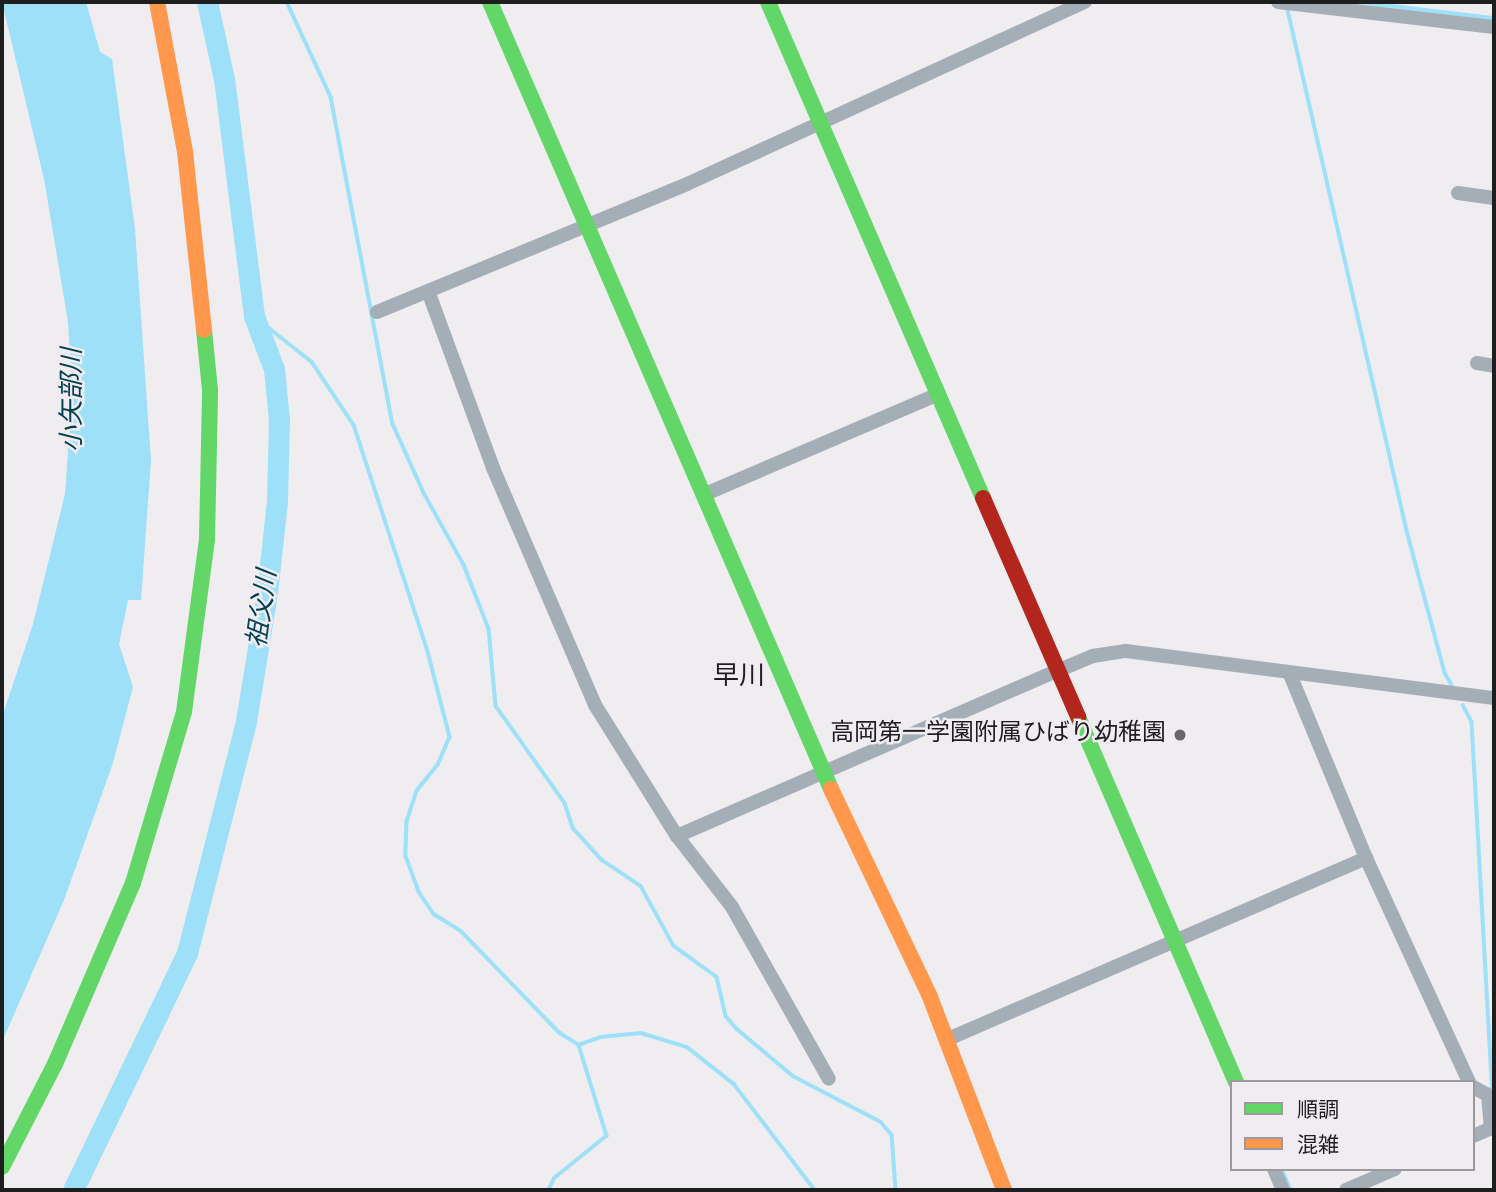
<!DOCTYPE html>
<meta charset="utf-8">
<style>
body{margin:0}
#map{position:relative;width:1496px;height:1192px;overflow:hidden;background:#efedf0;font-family:Overpass,"Noto Sans JP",sans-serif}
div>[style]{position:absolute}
.water>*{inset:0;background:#9de0f8}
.stream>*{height:3.5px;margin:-1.75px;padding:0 1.75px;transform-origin:1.75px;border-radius:1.75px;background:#9de0f8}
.river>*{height:21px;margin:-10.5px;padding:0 10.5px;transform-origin:10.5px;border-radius:10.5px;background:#9de0f8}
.street>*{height:14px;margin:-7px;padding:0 7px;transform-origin:7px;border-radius:7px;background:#a3aeb7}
.fast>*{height:16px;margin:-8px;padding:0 8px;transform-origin:8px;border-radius:8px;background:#63d668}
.slow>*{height:16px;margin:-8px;padding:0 8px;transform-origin:8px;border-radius:8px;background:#ff974d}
.jam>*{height:16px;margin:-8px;padding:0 8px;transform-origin:8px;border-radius:8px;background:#b3261e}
.dots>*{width:19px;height:19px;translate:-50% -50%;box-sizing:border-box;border:4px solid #f0ecf1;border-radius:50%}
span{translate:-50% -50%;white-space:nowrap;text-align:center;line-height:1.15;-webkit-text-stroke:5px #f0ecf1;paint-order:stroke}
.poi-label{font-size:24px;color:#1f1e1f}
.right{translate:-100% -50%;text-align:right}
.water-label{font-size:26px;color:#014050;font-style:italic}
.neighbourhood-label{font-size:26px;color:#1f1e1f}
.frame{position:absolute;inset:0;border:4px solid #1f1e1f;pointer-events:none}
.legend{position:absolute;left:1230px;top:1080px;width:245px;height:91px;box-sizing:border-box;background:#f0ecf1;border:2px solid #9c9a9d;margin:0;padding:9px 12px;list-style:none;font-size:21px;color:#1f1e1f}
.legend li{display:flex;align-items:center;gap:14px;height:35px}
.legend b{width:35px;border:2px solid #9c9a9d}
</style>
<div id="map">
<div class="water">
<div style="clip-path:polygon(2px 2px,86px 2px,100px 52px,112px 59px,135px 229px,151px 461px,141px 600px,128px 600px,119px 644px,133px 687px,113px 763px,64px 900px,2px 1042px,2px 717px,33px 624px,65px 494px,72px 394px,68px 322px,44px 179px)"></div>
</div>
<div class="stream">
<div style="left:287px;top:2px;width:105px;rotate:65.1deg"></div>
<div style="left:331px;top:97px;width:333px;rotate:79.3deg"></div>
<div style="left:393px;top:424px;width:76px;rotate:65.8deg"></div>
<div style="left:424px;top:493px;width:82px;rotate:60.9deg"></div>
<div style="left:464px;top:565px;width:69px;rotate:68.7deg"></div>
<div style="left:489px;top:629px;width:77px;rotate:84.8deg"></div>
<div style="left:496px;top:706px;width:119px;rotate:54.6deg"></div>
<div style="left:565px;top:803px;width:26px;rotate:72deg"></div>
<div style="left:573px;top:828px;width:43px;rotate:47.8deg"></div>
<div style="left:602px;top:860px;width:47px;rotate:33.7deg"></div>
<div style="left:641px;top:886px;width:68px;rotate:61.2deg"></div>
<div style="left:674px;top:946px;width:53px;rotate:35.8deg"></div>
<div style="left:717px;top:977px;width:40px;rotate:77deg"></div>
<div style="left:726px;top:1016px;width:16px;rotate:50deg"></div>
<div style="left:736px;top:1028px;width:75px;rotate:40.1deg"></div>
<div style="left:793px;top:1076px;width:99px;rotate:27.6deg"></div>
<div style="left:881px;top:1122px;width:17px;rotate:50deg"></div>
<div style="left:892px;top:1135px;width:55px;rotate:85.8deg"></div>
<div style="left:1359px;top:2px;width:136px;rotate:6.8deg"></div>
<div style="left:1288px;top:10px;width:534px;rotate:77.13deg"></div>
<div style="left:1407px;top:531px;width:147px;rotate:75deg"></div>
<div style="left:1445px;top:673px;width:14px;rotate:60deg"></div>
<div style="left:254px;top:316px;width:74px;rotate:38.4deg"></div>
<div style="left:312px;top:362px;width:76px;rotate:56.3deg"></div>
<div style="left:354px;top:425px;width:235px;rotate:71.9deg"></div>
<div style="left:427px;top:648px;width:92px;rotate:75.5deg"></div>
<div style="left:450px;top:737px;width:30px;rotate:113deg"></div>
<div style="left:438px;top:765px;width:33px;rotate:129deg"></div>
<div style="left:417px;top:791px;width:32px;rotate:108deg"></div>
<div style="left:407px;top:821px;width:35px;rotate:92deg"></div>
<div style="left:406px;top:856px;width:38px;rotate:70deg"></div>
<div style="left:419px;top:892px;width:27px;rotate:56deg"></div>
<div style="left:434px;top:914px;width:32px;rotate:32deg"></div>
<div style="left:461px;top:931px;width:142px;rotate:45.9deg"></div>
<div style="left:560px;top:1033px;width:22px;rotate:32deg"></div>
<div style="left:579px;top:1045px;width:95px;rotate:72.9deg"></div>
<div style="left:607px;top:1136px;width:67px;rotate:141.1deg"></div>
<div style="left:555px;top:1178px;width:13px;rotate:117deg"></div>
<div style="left:1463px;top:705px;width:19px;rotate:62deg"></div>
<div style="left:1472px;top:722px;width:371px;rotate:86.8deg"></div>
<div style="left:579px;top:1045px;width:23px;rotate:-20deg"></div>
<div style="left:601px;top:1037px;width:40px;rotate:-5.7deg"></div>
<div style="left:641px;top:1033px;width:48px;rotate:16.9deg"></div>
<div style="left:687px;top:1047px;width:60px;rotate:38.2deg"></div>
<div style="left:734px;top:1084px;width:133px;rotate:52.6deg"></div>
<div style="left:1282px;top:1169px;width:23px;rotate:67deg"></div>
</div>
<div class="river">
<div style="left:73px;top:1190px;width:263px;rotate:-64.3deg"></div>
<div style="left:187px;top:953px;width:239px;rotate:-75.7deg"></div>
<div style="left:246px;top:721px;width:130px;rotate:-80.7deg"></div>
<div style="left:267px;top:593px;width:93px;rotate:-83.8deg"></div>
<div style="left:277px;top:501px;width:81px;rotate:-88.6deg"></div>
<div style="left:279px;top:420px;width:51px;rotate:-95.6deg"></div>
<div style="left:274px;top:369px;width:57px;rotate:-110.7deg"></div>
<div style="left:254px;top:316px;width:239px;rotate:-97.2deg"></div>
<div style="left:224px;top:79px;width:79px;rotate:-102.4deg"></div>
</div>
<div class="street">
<div style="left:1278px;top:2px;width:217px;rotate:6.6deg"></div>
<div style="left:1458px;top:193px;width:36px;rotate:8deg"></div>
<div style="left:428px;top:291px;width:189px;rotate:69.8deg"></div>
<div style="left:493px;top:468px;width:258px;rotate:66.7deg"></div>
<div style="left:595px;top:705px;width:155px;rotate:58deg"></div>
<div style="left:677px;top:836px;width:90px;rotate:52.2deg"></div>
<div style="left:732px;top:907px;width:197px;rotate:60.6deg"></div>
<div style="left:377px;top:312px;width:335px;rotate:-22.4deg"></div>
<div style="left:687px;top:184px;width:438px;rotate:-24.6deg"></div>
<div style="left:1477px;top:363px;width:17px;rotate:10deg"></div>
<div style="left:703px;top:495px;width:257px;rotate:-23.2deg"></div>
<div style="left:1062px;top:669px;width:34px;rotate:-23deg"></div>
<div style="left:1093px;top:656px;width:33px;rotate:-9deg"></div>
<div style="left:1126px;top:651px;width:371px;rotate:7.3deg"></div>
<div style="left:1289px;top:672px;width:201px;rotate:67.5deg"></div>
<div style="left:1366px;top:858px;width:247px;rotate:65.3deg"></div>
<div style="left:677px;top:836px;width:414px;rotate:-23.5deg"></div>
<div style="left:948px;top:1039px;width:456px;rotate:-23.4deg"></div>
<div style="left:1473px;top:1087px;width:17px;rotate:28deg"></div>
<div style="left:1488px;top:1095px;width:33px;rotate:85deg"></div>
<div style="left:1473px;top:1136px;width:23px;rotate:-23deg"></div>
<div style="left:1274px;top:1169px;width:23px;rotate:67deg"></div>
<div style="left:1346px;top:1190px;width:53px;rotate:-23.2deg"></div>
</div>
<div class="fast">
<div style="left:490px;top:2px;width:858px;rotate:66.57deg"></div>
<div style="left:768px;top:2px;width:541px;rotate:66.56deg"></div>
<div style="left:1078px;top:717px;width:398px;rotate:66.6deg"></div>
<div style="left:2px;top:1167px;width:116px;rotate:-62.8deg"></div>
<div style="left:55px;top:1064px;width:197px;rotate:-66.7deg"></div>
<div style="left:133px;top:883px;width:178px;rotate:-73.4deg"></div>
<div style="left:184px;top:712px;width:175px;rotate:-82.4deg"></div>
<div style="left:207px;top:539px;width:149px;rotate:-88.8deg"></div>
<div style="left:210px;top:390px;width:60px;rotate:-95.7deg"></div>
</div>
<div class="slow">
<div style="left:157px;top:2px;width:153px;rotate:79.4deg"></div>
<div style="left:185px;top:152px;width:179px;rotate:83.9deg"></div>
<div style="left:831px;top:789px;width:230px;rotate:64.5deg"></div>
<div style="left:930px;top:997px;width:207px;rotate:69deg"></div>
</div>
<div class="jam">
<div style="left:983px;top:498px;width:239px;rotate:66.5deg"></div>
</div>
<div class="dots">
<div style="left:1180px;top:735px;background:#686668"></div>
</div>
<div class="poi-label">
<span class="right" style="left:1166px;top:735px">高岡第一学園附属ひばり幼稚園</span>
</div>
<div class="water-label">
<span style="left:74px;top:400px;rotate:-90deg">小矢部川</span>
<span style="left:264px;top:609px;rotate:-82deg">祖父川</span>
</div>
<div class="neighbourhood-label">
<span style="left:739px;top:678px">早川</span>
</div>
<div class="frame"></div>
<ul class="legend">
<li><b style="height:9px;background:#63d668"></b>順調</li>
<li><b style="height:9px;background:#ff974d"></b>混雑</li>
</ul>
</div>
